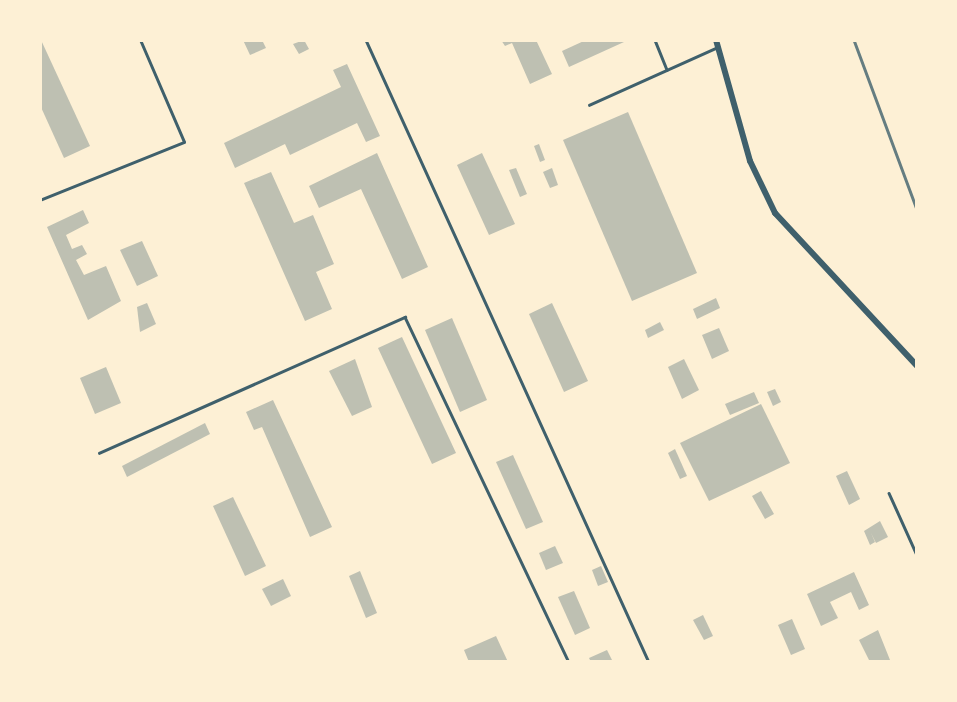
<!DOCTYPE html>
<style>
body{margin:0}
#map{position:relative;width:957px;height:702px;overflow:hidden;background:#fdf0d5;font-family:Raleway,sans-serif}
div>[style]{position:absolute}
.building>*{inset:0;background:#bec0b2}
.service>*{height:2.5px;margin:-1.25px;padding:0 1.25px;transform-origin:1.25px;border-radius:1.25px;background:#3f606c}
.tertiary>*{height:6px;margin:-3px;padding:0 3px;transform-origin:3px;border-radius:3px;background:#3f606c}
.rail>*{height:2.5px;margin:-1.25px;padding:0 1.25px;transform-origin:1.25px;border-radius:1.25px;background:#657d81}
span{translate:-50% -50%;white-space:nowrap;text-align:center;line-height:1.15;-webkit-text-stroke:5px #fdf0d5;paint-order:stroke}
.frame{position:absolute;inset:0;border:42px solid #fdf0d5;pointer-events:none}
</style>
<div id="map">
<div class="building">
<div style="clip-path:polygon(41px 40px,90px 146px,64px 158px,40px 105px)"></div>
<div style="clip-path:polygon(243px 40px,262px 40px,266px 48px,250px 55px)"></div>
<div style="clip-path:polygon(304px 40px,309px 49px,299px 54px,293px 44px)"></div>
<div style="clip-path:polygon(501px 40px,536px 40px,552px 74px,530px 84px,512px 43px,505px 46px)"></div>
<div style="clip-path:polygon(586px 40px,623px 40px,624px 42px,569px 67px,562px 51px)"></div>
<div style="clip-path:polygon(347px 64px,380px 136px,366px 142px,357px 123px,290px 155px,285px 144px,235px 168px,224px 143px,341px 87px,333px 70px)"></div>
<div style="clip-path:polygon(628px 112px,697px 273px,632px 301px,563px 140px)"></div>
<div style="clip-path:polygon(539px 144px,545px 160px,540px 162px,534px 146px)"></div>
<div style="clip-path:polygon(377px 153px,428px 267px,402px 279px,361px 189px,319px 208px,309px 186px)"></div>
<div style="clip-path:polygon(482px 153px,515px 224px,489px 235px,457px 165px)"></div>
<div style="clip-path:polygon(516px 168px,527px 194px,520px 197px,509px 170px)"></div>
<div style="clip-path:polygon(552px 168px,558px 185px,550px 188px,543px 172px)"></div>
<div style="clip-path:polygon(271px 172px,294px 223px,313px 215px,334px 264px,316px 272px,332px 309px,305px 321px,244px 183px)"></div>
<div style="clip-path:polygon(83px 210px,89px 223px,66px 235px,72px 249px,82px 245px,87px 254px,76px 260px,84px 275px,106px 266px,121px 301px,88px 320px,47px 227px)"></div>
<div style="clip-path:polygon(142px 241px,158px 276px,137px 286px,120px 250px)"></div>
<div style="clip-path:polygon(716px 298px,720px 308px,697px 319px,693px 309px)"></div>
<div style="clip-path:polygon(147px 303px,156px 324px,140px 332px,137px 307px)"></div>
<div style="clip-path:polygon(552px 303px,588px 381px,564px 392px,529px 314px)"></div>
<div style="clip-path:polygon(452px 318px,487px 400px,460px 412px,425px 330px)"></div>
<div style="clip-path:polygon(660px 322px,664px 330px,648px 338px,645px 330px)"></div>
<div style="clip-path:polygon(719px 328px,729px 351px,712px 359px,702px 335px)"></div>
<div style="clip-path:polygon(402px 337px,456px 453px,432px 464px,378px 348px)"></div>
<div style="clip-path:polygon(355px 359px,372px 407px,352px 416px,329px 371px)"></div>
<div style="clip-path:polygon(684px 359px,699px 390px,682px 399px,668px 367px)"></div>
<div style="clip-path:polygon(106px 367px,121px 403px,95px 414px,80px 378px)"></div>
<div style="clip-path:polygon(775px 389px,781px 402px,773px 406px,767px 392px)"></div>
<div style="clip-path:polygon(754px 392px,759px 403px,730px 415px,725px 404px)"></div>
<div style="clip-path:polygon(273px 400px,332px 527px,310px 537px,262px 427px,254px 430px,246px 412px)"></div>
<div style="clip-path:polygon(761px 404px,790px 463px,709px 501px,680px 443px)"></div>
<div style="clip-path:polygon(205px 423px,210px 434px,127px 477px,122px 466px)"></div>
<div style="clip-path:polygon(675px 449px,687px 476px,680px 479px,668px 453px)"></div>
<div style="clip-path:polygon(513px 455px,543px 522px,526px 529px,496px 462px)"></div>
<div style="clip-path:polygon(847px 471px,860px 499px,849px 505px,836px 476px)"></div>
<div style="clip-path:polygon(761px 491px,774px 514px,765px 519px,752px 496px)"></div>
<div style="clip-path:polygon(233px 497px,266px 566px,245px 576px,213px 506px)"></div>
<div style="clip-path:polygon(880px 521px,888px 537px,876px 543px,871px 533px,875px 542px,870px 545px,864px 531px)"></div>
<div style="clip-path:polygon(555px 546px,563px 563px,546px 570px,539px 553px)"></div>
<div style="clip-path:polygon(601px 566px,608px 582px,598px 586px,592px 570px)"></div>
<div style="clip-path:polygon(360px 571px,377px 613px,366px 618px,349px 576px)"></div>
<div style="clip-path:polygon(854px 572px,869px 605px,859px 610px,851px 592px,830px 602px,838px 618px,821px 626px,807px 594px)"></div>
<div style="clip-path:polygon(283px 579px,291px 596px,271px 606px,262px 589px)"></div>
<div style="clip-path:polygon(574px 591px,590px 628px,575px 635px,558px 597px)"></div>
<div style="clip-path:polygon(703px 615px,713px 636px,704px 640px,693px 620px)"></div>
<div style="clip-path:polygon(792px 619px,805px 649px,791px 655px,778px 625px)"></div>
<div style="clip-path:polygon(878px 630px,890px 660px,870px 662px,859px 640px)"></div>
<div style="clip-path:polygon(496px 636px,508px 662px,469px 662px,464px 650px)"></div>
<div style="clip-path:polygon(607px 650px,613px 662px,591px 662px,589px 658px)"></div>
</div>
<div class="service">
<div style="left:366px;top:40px;width:683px;rotate:65.54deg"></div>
<div style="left:655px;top:40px;width:32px;rotate:68deg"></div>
<div style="left:589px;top:105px;width:141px;rotate:-24.2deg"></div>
<div style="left:40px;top:200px;width:155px;rotate:-21.9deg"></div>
<div style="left:184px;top:142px;width:111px;rotate:-113.3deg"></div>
<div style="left:99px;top:453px;width:335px;rotate:-24deg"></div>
<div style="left:405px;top:317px;width:382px;rotate:64.6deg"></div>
<div style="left:889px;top:493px;width:68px;rotate:65.7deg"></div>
</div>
<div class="tertiary">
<div style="left:716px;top:40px;width:126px;rotate:74.3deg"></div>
<div style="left:750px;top:161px;width:58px;rotate:64.3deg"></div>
<div style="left:775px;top:213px;width:209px;rotate:47.1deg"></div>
</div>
<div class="rail">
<div style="left:854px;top:40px;width:180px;rotate:69.6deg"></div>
</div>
<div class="frame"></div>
</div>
